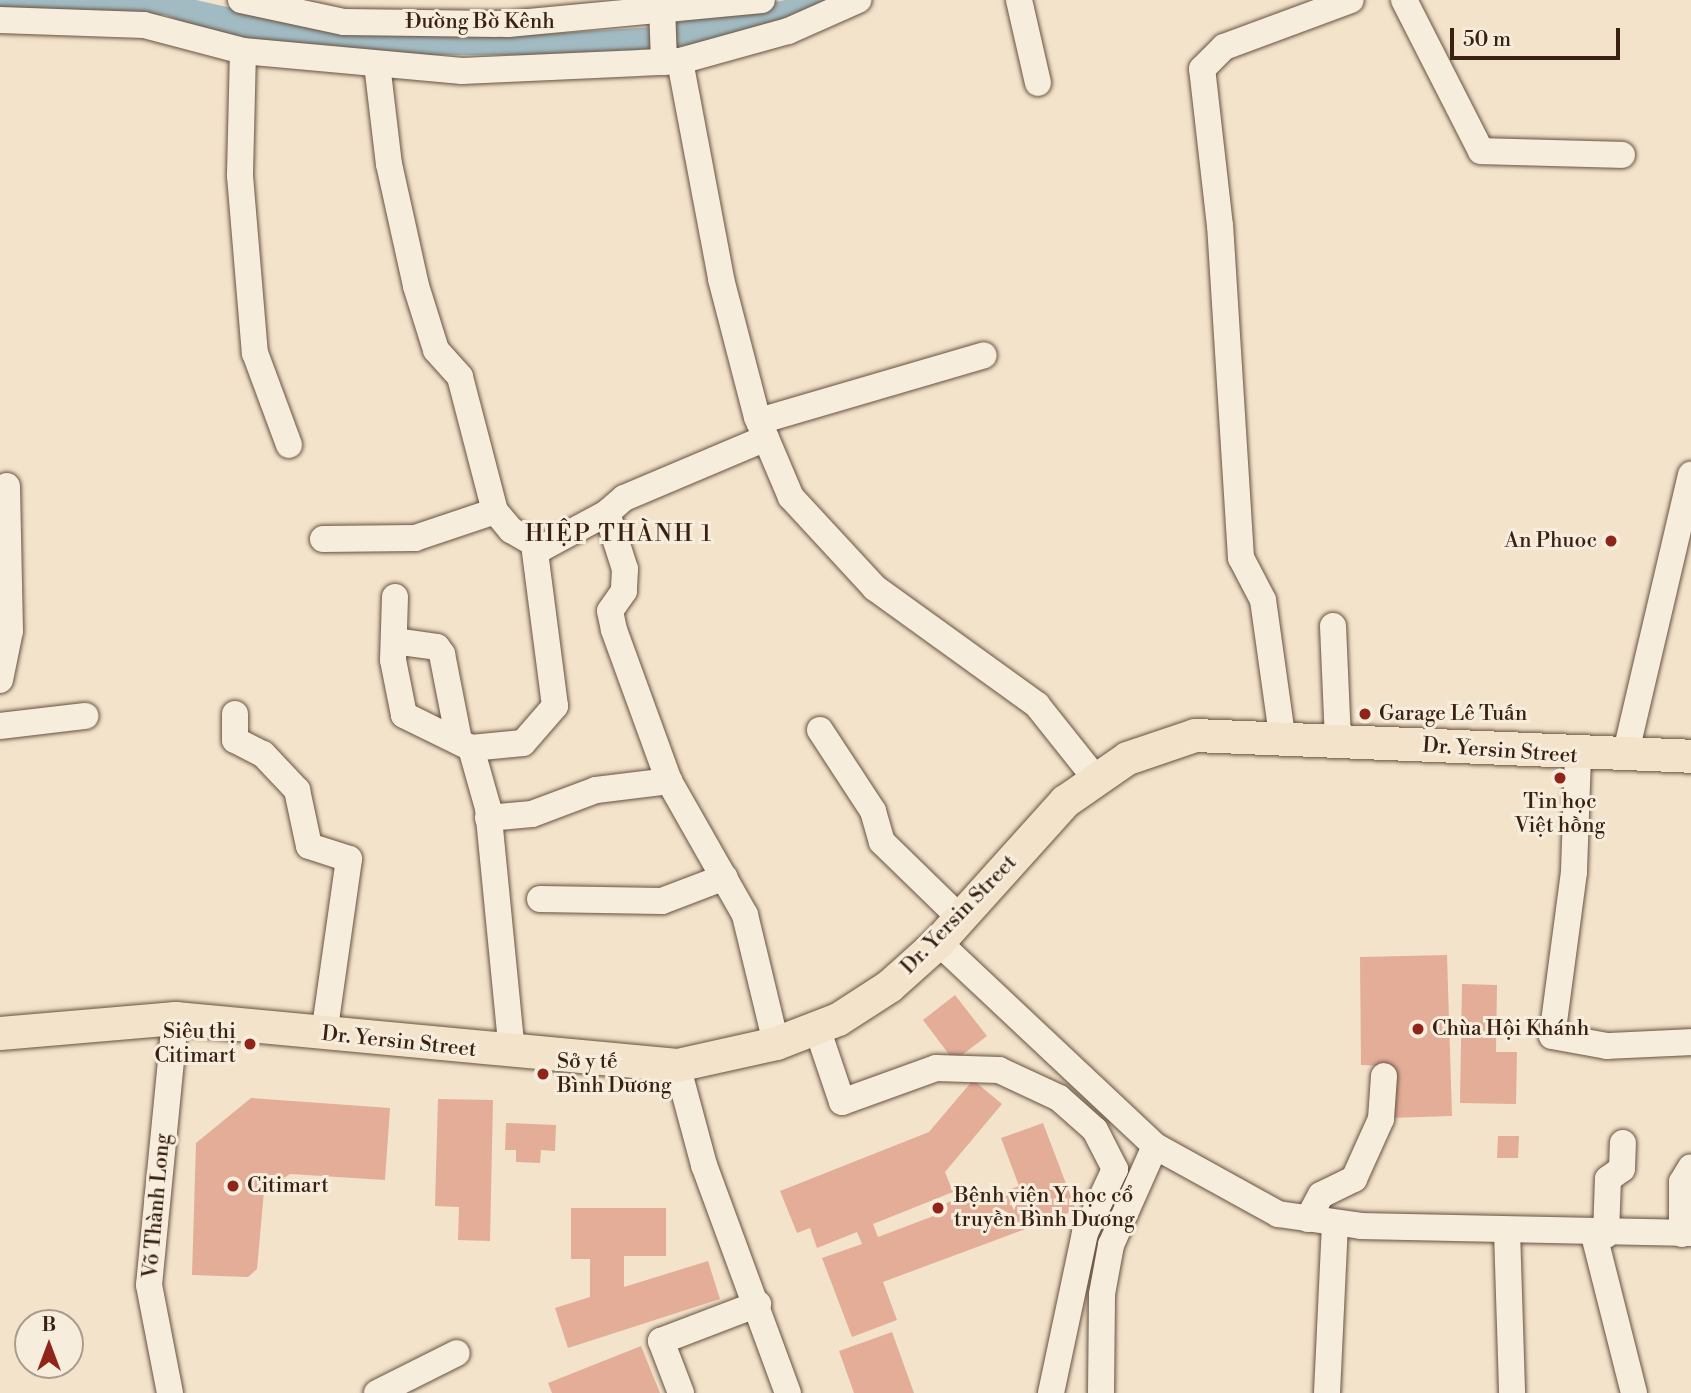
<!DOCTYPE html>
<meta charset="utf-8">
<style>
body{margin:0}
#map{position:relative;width:1691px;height:1393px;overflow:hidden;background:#f3e3cb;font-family:"Libre Bodoni",serif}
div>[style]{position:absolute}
.water>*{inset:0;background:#a2bbc3}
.building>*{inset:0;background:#e3ad98}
.roads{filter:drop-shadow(0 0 2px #675240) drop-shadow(0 0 2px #675240)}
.minor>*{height:26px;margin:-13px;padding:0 13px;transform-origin:13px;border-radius:13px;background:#f7eddd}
.major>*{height:33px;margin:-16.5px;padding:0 16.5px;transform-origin:16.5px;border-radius:16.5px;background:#f3e3cb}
.dots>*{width:19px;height:19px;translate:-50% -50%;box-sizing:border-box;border:4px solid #f7eddd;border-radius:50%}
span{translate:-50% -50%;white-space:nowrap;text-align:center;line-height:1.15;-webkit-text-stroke:6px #f7eddd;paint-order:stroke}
.street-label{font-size:21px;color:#382112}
.poi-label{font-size:21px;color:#382112}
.right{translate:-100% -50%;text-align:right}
.left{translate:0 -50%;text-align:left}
.neighbourhood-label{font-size:23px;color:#382112;letter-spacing:2px}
.north{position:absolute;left:14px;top:1309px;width:70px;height:70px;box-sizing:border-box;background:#f7eddd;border:2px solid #ab9b8c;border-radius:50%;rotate:0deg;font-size:19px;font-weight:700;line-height:28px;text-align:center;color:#382112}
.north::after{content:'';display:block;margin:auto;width:24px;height:32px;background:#8f2418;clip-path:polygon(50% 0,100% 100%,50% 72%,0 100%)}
.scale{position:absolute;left:1450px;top:28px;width:170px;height:32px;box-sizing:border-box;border:4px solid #382112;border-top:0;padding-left:9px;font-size:21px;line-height:24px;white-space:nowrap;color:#382112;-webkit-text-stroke:5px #f7eddd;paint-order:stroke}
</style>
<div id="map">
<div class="water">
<div style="clip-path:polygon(0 0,196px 0,293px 22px,527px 35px,655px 27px,785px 0,839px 0,769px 29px,637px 55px,386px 55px,224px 37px,165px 15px,27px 11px,0 8px)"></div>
</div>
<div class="building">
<div style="clip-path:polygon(1447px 955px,1452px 1116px,1390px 1118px,1387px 1066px,1361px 1065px,1360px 957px)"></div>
<div style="clip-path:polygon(1462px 984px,1497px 985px,1496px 1052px,1517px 1052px,1516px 1104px,1460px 1103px)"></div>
<div style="clip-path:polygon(955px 995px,987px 1036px,954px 1061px,923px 1020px)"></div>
<div style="clip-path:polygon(973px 1080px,1002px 1104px,945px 1172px,953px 1192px,873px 1224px,878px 1237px,944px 1212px,941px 1205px,976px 1192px,979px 1201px,1019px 1186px,1001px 1138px,1043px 1123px,1076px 1210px,883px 1282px,897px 1320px,852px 1337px,822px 1258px,862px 1244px,857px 1232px,817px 1248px,810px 1228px,797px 1233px,780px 1191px,929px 1132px)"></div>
<div style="clip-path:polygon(251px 1098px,390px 1108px,385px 1180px,290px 1174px,264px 1191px,257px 1269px,248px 1277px,192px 1275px,196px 1143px)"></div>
<div style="clip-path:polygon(438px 1099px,493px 1100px,490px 1241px,458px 1240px,459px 1207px,435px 1206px)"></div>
<div style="clip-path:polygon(506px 1123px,556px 1125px,555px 1151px,541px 1150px,540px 1163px,516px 1162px,516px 1150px,505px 1150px)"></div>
<div style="clip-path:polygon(1498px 1136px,1519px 1136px,1518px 1158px,1497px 1158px)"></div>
<div style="clip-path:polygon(571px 1208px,666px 1208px,666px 1256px,624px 1256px,624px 1287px,708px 1261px,720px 1299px,568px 1348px,555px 1308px,590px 1297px,590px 1259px,571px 1259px)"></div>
<div style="clip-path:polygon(892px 1332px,914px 1393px,854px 1393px,839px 1351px)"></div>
<div style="clip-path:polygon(641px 1346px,660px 1393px,552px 1393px,548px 1383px)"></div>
</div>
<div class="roads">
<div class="minor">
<div style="left:241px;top:0;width:105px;rotate:12.1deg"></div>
<div style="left:344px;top:22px;width:164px;rotate:0.7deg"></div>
<div style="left:508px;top:24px;width:255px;rotate:-5.4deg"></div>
<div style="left:1019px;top:0;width:85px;rotate:77.1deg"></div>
<div style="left:1404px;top:0;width:169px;rotate:63deg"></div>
<div style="left:1481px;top:151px;width:141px;rotate:1.6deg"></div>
<div style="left:662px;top:5px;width:57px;rotate:88deg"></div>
<div style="left:0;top:20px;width:144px;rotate:2deg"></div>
<div style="left:144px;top:25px;width:102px;rotate:14.7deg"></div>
<div style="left:243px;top:51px;width:220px;rotate:5.2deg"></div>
<div style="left:462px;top:71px;width:218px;rotate:-2.6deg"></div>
<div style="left:680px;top:61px;width:112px;rotate:-15.5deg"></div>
<div style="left:788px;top:31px;width:77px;rotate:-23.9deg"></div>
<div style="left:243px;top:51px;width:125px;rotate:91.4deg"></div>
<div style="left:240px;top:176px;width:178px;rotate:85.2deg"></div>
<div style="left:255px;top:353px;width:98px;rotate:69.7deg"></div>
<div style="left:680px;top:61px;width:222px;rotate:79.3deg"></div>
<div style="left:721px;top:279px;width:143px;rotate:75.4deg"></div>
<div style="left:757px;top:417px;width:87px;rotate:67deg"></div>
<div style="left:791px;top:497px;width:124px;rotate:47.3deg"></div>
<div style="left:875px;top:588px;width:200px;rotate:35.8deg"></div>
<div style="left:1037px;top:705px;width:93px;rotate:51.5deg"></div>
<div style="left:377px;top:64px;width:101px;rotate:83.2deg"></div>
<div style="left:389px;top:164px;width:125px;rotate:77.5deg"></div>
<div style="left:416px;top:286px;width:67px;rotate:72.6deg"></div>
<div style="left:436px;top:350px;width:36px;rotate:48deg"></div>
<div style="left:460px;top:377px;width:138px;rotate:75.4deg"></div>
<div style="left:495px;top:511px;width:25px;rotate:50deg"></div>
<div style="left:511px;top:530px;width:36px;rotate:30deg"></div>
<div style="left:542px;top:548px;width:74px;rotate:-28.3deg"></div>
<div style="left:759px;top:421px;width:234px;rotate:-16.3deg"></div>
<div style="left:766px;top:438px;width:154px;rotate:157.1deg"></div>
<div style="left:624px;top:498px;width:23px;rotate:139deg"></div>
<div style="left:607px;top:513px;width:59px;rotate:72.2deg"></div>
<div style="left:625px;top:569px;width:22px;rotate:93deg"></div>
<div style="left:624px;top:591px;width:24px;rotate:125deg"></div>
<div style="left:610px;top:611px;width:19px;rotate:78deg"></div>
<div style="left:614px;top:630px;width:161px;rotate:70deg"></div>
<div style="left:669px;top:781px;width:154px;rotate:60.4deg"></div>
<div style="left:745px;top:915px;width:132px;rotate:76.4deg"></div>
<div style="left:323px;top:539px;width:92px;rotate:-0.6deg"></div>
<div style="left:415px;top:538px;width:84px;rotate:-18.6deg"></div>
<div style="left:395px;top:597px;width:63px;rotate:91.8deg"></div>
<div style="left:393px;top:660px;width:56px;rotate:78.7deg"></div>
<div style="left:404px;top:715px;width:75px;rotate:26.2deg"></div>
<div style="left:471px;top:748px;width:62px;rotate:74.2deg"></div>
<div style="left:488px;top:808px;width:246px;rotate:84.4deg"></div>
<div style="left:1333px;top:626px;width:114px;rotate:87.5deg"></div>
<div style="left:394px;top:641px;width:43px;rotate:7.9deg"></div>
<div style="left:437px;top:647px;width:9px;rotate:54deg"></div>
<div style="left:442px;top:654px;width:89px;rotate:78.9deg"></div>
<div style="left:0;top:680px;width:50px;rotate:-78.5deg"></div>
<div style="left:10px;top:631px;width:145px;rotate:-91.2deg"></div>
<div style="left:235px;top:714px;width:26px;rotate:90deg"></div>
<div style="left:235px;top:740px;width:31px;rotate:27deg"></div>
<div style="left:263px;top:754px;width:50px;rotate:46.6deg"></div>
<div style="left:297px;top:790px;width:57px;rotate:77.9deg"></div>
<div style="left:309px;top:846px;width:42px;rotate:18deg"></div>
<div style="left:349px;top:859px;width:177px;rotate:98.1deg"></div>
<div style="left:0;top:726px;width:86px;rotate:-6.7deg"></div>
<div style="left:820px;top:730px;width:97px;rotate:56.8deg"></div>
<div style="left:873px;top:811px;width:32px;rotate:74deg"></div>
<div style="left:882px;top:842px;width:106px;rotate:44.2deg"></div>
<div style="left:1282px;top:735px;width:136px;rotate:-98deg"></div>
<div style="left:1263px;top:600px;width:47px;rotate:-117.6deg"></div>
<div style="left:1241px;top:558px;width:333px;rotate:-93.6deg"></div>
<div style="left:1220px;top:226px;width:158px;rotate:-96.5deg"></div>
<div style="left:1202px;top:69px;width:31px;rotate:-45deg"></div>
<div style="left:1224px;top:47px;width:135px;rotate:-20.3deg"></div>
<div style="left:471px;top:748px;width:52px;rotate:-5.5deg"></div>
<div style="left:523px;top:743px;width:49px;rotate:-49.1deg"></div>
<div style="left:555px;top:706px;width:163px;rotate:-97.4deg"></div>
<div style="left:1578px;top:756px;width:116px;rotate:92deg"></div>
<div style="left:1574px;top:872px;width:165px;rotate:97.6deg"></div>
<div style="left:1552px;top:1036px;width:56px;rotate:10.3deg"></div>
<div style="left:1607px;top:1046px;width:84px;rotate:-2.7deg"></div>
<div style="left:1625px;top:756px;width:289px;rotate:-76.8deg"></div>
<div style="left:488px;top:818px;width:44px;rotate:-5.2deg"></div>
<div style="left:532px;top:814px;width:68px;rotate:-20.6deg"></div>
<div style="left:596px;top:790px;width:74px;rotate:-7deg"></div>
<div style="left:540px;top:899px;width:122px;rotate:0.9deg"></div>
<div style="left:662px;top:901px;width:67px;rotate:-20.9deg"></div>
<div style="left:938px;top:942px;width:298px;rotate:43.2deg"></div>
<div style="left:1155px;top:1146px;width:141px;rotate:28.9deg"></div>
<div style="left:1278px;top:1214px;width:84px;rotate:8.2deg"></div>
<div style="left:1361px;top:1226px;width:330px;rotate:1.2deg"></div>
<div style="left:817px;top:1028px;width:78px;rotate:71.3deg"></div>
<div style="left:842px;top:1102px;width:100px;rotate:-19.9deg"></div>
<div style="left:936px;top:1068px;width:63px;rotate:1.8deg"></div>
<div style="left:999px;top:1070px;width:66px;rotate:25deg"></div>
<div style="left:1059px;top:1098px;width:48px;rotate:41.6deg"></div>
<div style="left:1095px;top:1130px;width:44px;rotate:62.9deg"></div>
<div style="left:1115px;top:1169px;width:71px;rotate:115.1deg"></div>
<div style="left:1085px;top:1233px;width:164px;rotate:102deg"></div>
<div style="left:677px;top:1065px;width:104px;rotate:74.9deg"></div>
<div style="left:704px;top:1165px;width:243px;rotate:69.8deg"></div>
<div style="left:1308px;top:1219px;width:27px;rotate:-62deg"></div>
<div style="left:1321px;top:1195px;width:37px;rotate:-26deg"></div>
<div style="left:1354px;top:1179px;width:66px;rotate:-65.8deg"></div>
<div style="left:1381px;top:1119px;width:43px;rotate:-86deg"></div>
<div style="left:1507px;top:1231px;width:162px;rotate:88.2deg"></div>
<div style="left:1682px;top:1234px;width:52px;rotate:-90deg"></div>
<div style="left:1682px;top:1182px;width:17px;rotate:-59deg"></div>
<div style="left:1594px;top:1235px;width:163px;rotate:75.8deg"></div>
<div style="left:1606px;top:1235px;width:56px;rotate:-88deg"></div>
<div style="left:1608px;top:1179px;width:17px;rotate:-36deg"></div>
<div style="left:1622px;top:1169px;width:26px;rotate:-88deg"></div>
<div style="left:170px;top:1393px;width:110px;rotate:-101deg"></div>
<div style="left:149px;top:1285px;width:268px;rotate:-84.4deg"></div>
<div style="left:377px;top:1393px;width:89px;rotate:-26.6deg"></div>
<div style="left:681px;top:1393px;width:56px;rotate:-111deg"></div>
<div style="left:661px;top:1341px;width:104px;rotate:-20.9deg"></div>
<div style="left:1101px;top:1393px;width:99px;rotate:-89.4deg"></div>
<div style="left:1102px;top:1294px;width:50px;rotate:-79.6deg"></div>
<div style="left:1111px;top:1245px;width:108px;rotate:-66deg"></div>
<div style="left:1327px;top:1393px;width:170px;rotate:-87.3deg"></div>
</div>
<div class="major">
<div style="left:0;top:1033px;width:176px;rotate:-4.9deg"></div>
<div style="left:175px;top:1018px;width:504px;rotate:5.35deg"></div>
<div style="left:677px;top:1065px;width:101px;rotate:-12.5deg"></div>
<div style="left:776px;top:1043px;width:66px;rotate:-21.2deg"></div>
<div style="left:838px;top:1019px;width:61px;rotate:-32.9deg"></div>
<div style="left:889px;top:986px;width:66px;rotate:-41.9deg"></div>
<div style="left:938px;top:942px;width:190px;rotate:-48deg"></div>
<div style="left:1065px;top:801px;width:75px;rotate:-34.7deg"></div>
<div style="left:1127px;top:758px;width:72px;rotate:-18.7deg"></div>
<div style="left:1195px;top:735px;width:496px;rotate:2.4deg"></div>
</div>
</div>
<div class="dots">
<div style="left:1611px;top:541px;background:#8f2418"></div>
<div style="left:1365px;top:714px;background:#8f2418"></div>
<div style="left:1560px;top:778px;background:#8f2418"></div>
<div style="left:1418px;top:1029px;background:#8f2418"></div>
<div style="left:250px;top:1044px;background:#8f2418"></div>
<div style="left:543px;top:1074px;background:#8f2418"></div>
<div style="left:233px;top:1186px;background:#8f2418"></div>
<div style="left:938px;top:1208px;background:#8f2418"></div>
</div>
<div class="street-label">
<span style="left:480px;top:22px">Đường Bờ Kênh</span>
<span style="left:1500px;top:751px;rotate:4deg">Dr. Yersin Street</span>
<span style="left:959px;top:915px;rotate:-46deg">Dr. Yersin Street</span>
<span style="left:399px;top:1042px;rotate:6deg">Dr. Yersin Street</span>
<span style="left:157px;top:1206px;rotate:-85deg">Võ Thành Long</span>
</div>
<div class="poi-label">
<span class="right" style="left:1597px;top:541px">An Phuoc</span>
<span class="left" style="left:1379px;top:714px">Garage Lê Tuấn</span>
<span style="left:1560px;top:814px">Tin học<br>Việt hồng</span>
<span class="left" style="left:1432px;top:1029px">Chùa Hội Khánh</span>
<span class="right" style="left:236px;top:1044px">Siêu thị<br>Citimart</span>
<span class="left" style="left:557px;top:1074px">Sở y tế<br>Bình Dương</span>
<span class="left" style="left:247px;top:1186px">Citimart</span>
<span class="left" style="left:954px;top:1208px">Bệnh viện Y học cổ<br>truyền Bình Dương</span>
</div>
<div class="neighbourhood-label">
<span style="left:619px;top:534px">HIỆP THÀNH 1</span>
</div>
<div class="north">B</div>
<div class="scale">50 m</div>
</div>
